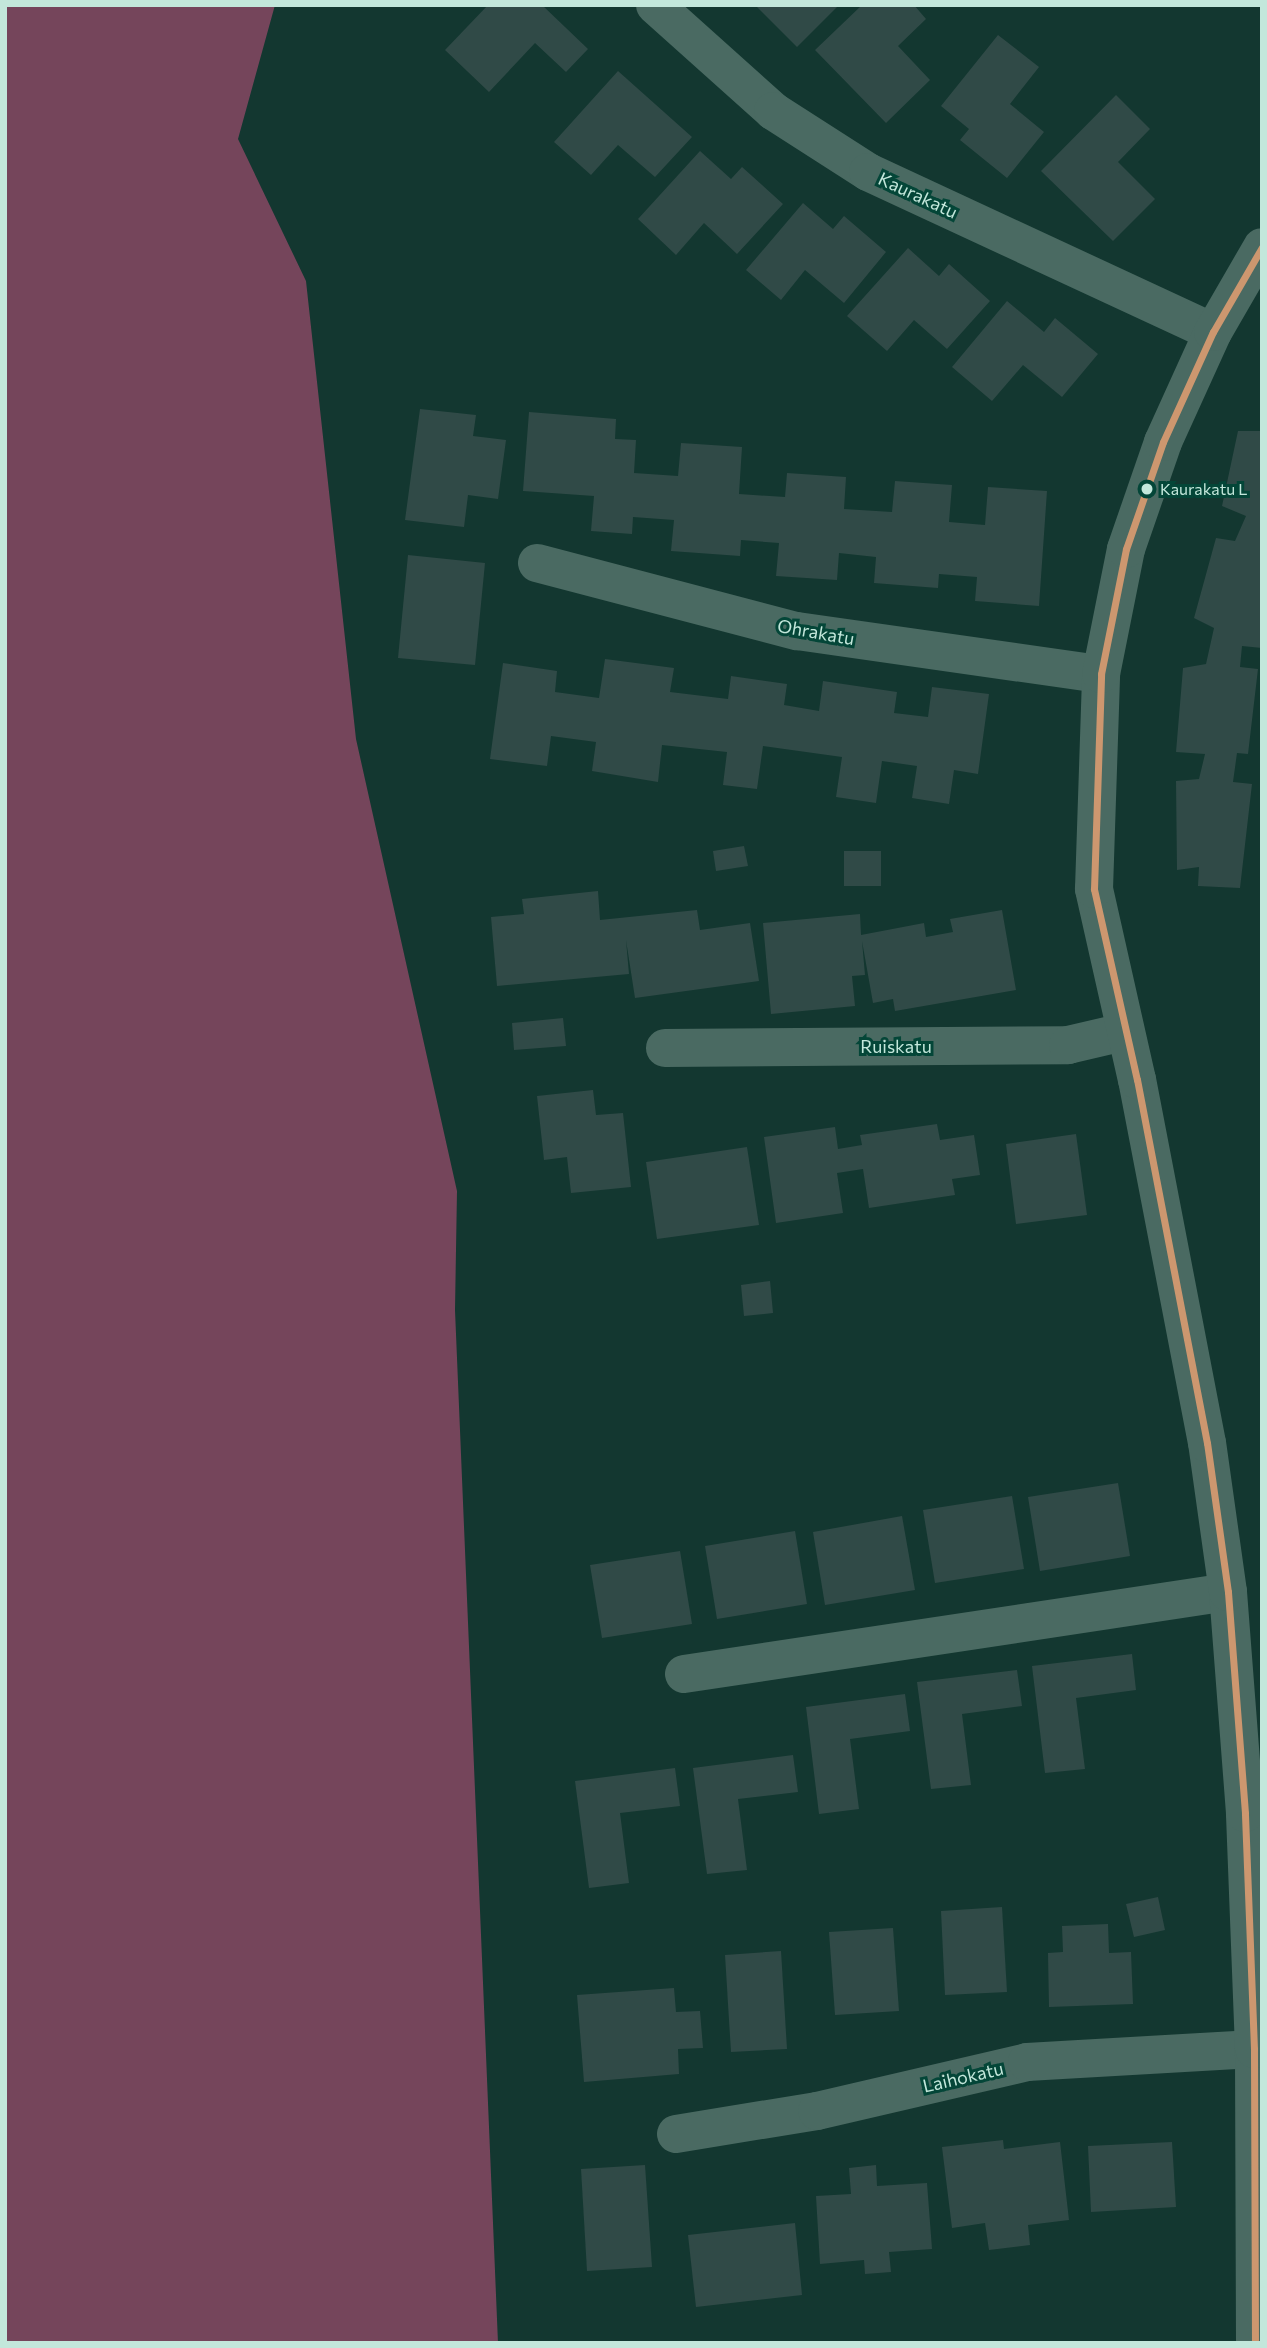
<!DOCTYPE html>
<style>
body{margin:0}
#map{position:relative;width:1267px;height:2348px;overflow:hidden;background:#133730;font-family:Commissioner,sans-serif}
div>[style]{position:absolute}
.green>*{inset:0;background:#75455b}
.building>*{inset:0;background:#304a47}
.street>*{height:38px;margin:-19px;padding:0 19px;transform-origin:19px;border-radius:19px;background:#4a6a62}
.bus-1>*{height:7px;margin:-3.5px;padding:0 3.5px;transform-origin:3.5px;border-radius:3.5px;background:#cd976f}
.dots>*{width:19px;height:19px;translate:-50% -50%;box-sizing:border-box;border:4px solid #044638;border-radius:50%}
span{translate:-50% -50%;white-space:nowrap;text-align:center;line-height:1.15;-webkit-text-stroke:6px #044638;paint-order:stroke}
.bus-label{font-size:16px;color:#c3e7db}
.left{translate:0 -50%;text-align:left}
.street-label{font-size:18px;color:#c3e7db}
.frame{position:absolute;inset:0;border:7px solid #c3e7db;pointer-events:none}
</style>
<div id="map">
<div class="green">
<div style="clip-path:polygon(5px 5px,275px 5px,238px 139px,306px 281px,356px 739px,457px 1191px,455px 1310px,498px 2343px,5px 2343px)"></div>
</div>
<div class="building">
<div style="clip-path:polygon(488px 5px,542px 5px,588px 49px,566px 72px,535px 43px,489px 92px,445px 50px)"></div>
<div style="clip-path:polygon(755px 5px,839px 5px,797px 47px)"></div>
<div style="clip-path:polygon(862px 5px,914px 5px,926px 19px,898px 46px,930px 80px,886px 123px,815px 50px)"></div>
<div style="clip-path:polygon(998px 35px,1039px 67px,1010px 104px,1044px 132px,1007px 178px,960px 140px,969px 129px,941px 106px)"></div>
<div style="clip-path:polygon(618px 71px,692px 137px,655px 177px,618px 145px,591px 175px,554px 142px)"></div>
<div style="clip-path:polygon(1116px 95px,1150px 129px,1118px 162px,1155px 199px,1113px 241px,1041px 171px)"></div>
<div style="clip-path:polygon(700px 151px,731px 179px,742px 167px,783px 204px,737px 254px,704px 223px,676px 255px,638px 219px)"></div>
<div style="clip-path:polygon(803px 203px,833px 229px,844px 216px,886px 252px,844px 303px,805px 270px,781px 300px,746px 270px)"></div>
<div style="clip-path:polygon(908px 248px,939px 276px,949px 264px,990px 301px,947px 349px,914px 320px,887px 351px,847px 316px)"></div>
<div style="clip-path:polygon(1007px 301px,1044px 332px,1055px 318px,1098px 354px,1062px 397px,1023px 365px,992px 401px,952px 367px)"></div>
<div style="clip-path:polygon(420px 409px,476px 415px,473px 436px,506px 440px,498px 499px,468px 495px,464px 527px,405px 520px)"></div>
<div style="clip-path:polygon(529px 412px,616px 419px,615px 439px,636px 440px,634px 473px,678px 476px,681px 443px,742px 447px,739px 494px,785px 497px,787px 473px,846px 477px,844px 509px,892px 512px,895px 481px,952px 485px,949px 522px,985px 525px,988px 487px,1047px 491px,1039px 606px,975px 601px,977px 577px,939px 574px,938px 588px,874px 583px,876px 557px,839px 553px,837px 580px,776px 576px,779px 543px,741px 540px,740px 556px,671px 551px,674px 520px,633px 517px,632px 534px,591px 531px,594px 496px,523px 491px)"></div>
<div style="clip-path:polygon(1238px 431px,1262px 431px,1262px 648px,1242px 646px,1240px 667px,1258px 669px,1248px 754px,1237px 753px,1233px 782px,1252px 784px,1240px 888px,1198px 886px,1199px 867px,1177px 870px,1176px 781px,1199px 779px,1205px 754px,1176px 752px,1183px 668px,1206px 664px,1214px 628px,1194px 618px,1216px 538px,1235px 541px,1246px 516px,1222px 506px)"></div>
<div style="clip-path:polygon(408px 555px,485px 563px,475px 665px,398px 658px)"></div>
<div style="clip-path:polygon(605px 659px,674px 668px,670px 692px,728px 699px,731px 676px,787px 684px,784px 705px,819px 711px,823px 681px,897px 692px,894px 713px,928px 717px,932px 687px,989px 694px,978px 774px,954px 770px,949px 804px,912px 798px,917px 766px,882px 761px,876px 803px,836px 797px,842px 757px,763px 746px,757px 789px,723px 785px,727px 752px,662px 745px,658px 782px,592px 771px,596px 742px,551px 736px,547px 766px,490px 759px,503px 663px,557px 671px,555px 692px,599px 698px)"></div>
<div style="clip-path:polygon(744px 846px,748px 866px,716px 871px,713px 851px)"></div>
<div style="clip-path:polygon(844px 851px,881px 851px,881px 886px,844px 886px)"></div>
<div style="clip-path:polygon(598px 891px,600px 920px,697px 910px,700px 930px,750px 923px,759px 981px,635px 998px,626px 940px,629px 974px,497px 986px,491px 917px,524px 914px,522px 899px)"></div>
<div style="clip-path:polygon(1002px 910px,1016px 990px,895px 1011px,893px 999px,873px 1003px,862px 941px,865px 975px,852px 976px,855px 1006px,771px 1014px,763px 923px,860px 914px,861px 935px,924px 923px,926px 937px,953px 932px,950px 919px)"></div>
<div style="clip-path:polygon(563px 1018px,566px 1046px,514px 1050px,512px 1023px)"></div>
<div style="clip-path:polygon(593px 1090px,596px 1115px,623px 1113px,631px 1187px,571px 1193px,567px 1157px,544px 1160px,537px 1096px)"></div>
<div style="clip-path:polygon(937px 1124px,940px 1140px,974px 1135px,980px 1175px,952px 1179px,955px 1195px,869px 1208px,863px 1169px,837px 1173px,843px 1213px,776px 1223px,764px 1137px,835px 1127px,838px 1149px,862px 1145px,860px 1135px)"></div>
<div style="clip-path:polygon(1076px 1134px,1087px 1215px,1016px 1224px,1006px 1144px)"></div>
<div style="clip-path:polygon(747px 1147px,759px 1225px,657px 1239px,646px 1162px)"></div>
<div style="clip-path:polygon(770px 1281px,773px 1313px,744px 1316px,741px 1285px)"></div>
<div style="clip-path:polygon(1118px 1483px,1130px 1556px,1040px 1571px,1028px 1497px)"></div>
<div style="clip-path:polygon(1012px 1496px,1024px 1569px,935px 1583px,923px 1510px)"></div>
<div style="clip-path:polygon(902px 1516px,915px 1590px,825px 1605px,813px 1532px)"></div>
<div style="clip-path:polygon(795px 1531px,807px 1604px,717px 1619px,705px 1546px)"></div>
<div style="clip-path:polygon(680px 1551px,692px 1624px,602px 1638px,590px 1565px)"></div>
<div style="clip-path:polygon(1132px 1654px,1136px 1690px,1076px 1698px,1085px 1769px,1045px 1773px,1032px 1666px)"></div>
<div style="clip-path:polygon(1017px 1670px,1022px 1706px,962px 1714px,971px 1785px,931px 1789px,917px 1682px)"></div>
<div style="clip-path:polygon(905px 1694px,910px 1731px,850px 1739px,859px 1809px,819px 1814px,806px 1707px)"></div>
<div style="clip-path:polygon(793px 1755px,798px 1792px,738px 1799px,747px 1870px,707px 1874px,693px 1768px)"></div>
<div style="clip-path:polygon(675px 1768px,680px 1806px,620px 1813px,629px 1883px,589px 1888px,575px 1781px)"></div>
<div style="clip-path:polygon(1158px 1897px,1165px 1930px,1134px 1937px,1126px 1904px)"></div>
<div style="clip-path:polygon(1002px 1907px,1007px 1992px,945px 1995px,941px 1911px)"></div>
<div style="clip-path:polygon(1108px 1924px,1109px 1953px,1131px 1952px,1133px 2004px,1049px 2007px,1048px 1953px,1063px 1952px,1062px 1926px)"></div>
<div style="clip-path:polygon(893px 1928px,899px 2011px,835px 2015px,829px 1932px)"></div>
<div style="clip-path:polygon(781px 1951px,787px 2049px,731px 2052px,725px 1955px)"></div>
<div style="clip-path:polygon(674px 1988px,676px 2012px,700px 2011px,703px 2048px,678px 2049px,679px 2074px,584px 2082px,577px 1995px)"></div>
<div style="clip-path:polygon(1003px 2140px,1004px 2149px,1060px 2142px,1069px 2220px,1028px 2225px,1030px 2245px,989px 2250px,985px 2223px,952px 2228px,942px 2147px)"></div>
<div style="clip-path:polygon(1172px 2142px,1176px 2207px,1091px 2212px,1088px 2146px)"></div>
<div style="clip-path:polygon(645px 2165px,652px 2267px,587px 2271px,581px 2169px)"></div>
<div style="clip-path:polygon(876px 2165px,877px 2186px,927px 2183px,932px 2249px,889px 2252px,891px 2272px,865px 2274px,864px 2260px,820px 2264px,816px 2196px,851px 2194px,849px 2168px)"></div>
<div style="clip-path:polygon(795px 2223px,802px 2295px,696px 2307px,688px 2235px)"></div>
</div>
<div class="street">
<div style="left:655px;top:5px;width:159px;rotate:41.9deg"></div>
<div style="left:773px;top:111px;width:113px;rotate:32.7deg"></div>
<div style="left:868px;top:172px;width:380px;rotate:24.9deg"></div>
<div style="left:537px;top:563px;width:269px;rotate:14.7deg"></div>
<div style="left:797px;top:631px;width:307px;rotate:8.1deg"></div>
<div style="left:665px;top:1048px;width:403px;rotate:-0.4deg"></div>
<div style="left:1068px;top:1045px;width:57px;rotate:-13.1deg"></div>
<div style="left:684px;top:1674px;width:550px;rotate:-8.57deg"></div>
<div style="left:676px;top:2134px;width:143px;rotate:-9.3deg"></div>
<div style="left:817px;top:2111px;width:216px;rotate:-13.1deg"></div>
<div style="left:1027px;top:2062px;width:227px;rotate:-3.3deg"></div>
<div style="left:1255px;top:2343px;width:294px;rotate:-90.2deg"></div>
<div style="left:1254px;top:2049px;width:236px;rotate:-92.2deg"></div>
<div style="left:1245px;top:1813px;width:222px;rotate:-94.4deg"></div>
<div style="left:1228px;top:1592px;width:150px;rotate:-98deg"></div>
<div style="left:1207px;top:1443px;width:370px;rotate:-100.9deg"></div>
<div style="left:1137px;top:1080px;width:196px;rotate:-102.7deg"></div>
<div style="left:1094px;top:889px;width:215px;rotate:-88.1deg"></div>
<div style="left:1101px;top:674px;width:127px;rotate:-78.7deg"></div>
<div style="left:1126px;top:549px;width:113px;rotate:-70.9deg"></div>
<div style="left:1163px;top:442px;width:121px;rotate:-65.6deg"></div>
<div style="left:1213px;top:332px;width:98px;rotate:-60deg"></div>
</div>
<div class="bus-1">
<div style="left:1255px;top:2343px;width:294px;rotate:-90.2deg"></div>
<div style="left:1254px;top:2049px;width:236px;rotate:-92.2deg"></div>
<div style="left:1245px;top:1813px;width:222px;rotate:-94.4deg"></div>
<div style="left:1228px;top:1592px;width:150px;rotate:-98deg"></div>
<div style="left:1207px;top:1443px;width:370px;rotate:-100.9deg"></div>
<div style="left:1137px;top:1080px;width:196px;rotate:-102.7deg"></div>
<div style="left:1094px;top:889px;width:215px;rotate:-88.1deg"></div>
<div style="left:1101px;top:674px;width:127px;rotate:-78.7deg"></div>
<div style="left:1126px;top:549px;width:113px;rotate:-70.9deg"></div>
<div style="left:1163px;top:442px;width:121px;rotate:-65.6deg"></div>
<div style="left:1213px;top:332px;width:98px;rotate:-60deg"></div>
</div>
<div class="dots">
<div style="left:1147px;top:489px;background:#c3e7db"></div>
</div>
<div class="bus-label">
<span class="left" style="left:1160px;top:489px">Kaurakatu L</span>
</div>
<div class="street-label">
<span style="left:918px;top:195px;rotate:25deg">Kaurakatu</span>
<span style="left:816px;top:632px;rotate:10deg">Ohrakatu</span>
<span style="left:896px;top:1046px">Ruiskatu</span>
<span style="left:963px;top:2077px;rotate:-13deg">Laihokatu</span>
</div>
<div class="frame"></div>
</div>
